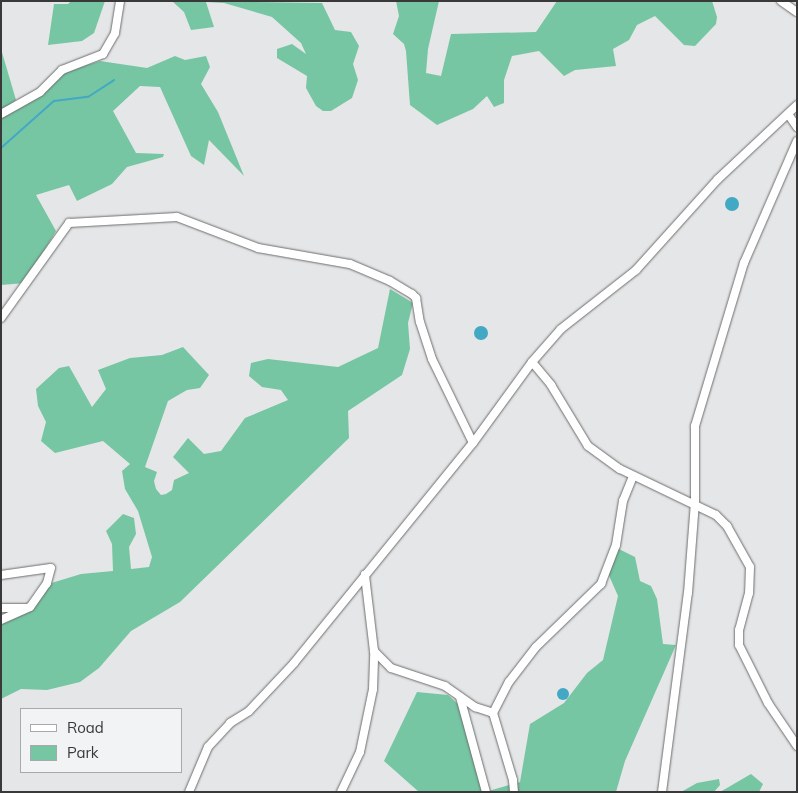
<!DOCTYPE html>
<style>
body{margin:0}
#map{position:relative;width:798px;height:793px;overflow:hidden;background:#e5e6e7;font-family:Mulish,sans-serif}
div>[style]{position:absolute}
.green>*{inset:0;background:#76c6a3}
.water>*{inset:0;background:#43a8c3}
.round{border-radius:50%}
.stream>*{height:2px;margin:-1px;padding:0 1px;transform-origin:1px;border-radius:1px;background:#43a8c3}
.roads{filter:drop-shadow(0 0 1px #6c6d6e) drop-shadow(0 0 1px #6c6d6e)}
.minor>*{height:8px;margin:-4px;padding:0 4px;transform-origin:4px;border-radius:4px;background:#fff}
span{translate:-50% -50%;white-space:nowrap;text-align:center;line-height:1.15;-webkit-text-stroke:5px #f2f3f4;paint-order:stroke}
.frame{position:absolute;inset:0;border:2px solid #39393a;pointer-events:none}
.legend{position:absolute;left:20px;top:708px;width:162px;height:65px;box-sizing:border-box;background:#f2f3f4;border:1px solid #a8a9aa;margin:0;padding:6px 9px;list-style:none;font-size:15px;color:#39393a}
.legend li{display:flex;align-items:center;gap:10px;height:25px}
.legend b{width:25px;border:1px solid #a8a9aa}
</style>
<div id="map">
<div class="green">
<div style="clip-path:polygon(71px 1px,105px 1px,94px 33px,82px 41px,48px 45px,54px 4px,68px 4px)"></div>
<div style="clip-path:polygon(172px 1px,322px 3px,335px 30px,351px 32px,359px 46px,353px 64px,358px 80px,352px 98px,331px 111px,323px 111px,316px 106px,306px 88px,307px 76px,277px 58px,277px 49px,292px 44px,306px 54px,301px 43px,272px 17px,224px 3px,206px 2px,214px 27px,191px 30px,184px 12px)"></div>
<div style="clip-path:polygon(396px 1px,439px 1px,428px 49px,426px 73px,441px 76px,451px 34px,536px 32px,557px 1px,712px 1px,717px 17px,716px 24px,695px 46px,684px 45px,655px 16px,637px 25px,629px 40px,613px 49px,616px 66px,575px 70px,564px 76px,539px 51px,512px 56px,504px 80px,504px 103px,494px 107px,487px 96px,473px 109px,437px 125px,410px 105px,406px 51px,404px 44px,393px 34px,399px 16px)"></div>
<div style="clip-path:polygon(1px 49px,16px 100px,1px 112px)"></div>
<div style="clip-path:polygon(175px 56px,185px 60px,206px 56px,210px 67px,201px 84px,218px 112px,244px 176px,209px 140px,204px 165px,191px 156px,160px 87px,140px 86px,113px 111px,136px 153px,164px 154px,163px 157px,127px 167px,112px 184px,77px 201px,69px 185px,36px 195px,56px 231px,25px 283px,1px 285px,1px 116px,64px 72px,100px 61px,147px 68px)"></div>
<div style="clip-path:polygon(390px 289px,413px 303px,408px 323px,410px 349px,402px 375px,348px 411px,349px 438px,180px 602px,131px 631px,99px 668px,80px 682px,47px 690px,21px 689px,1px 699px,1px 619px,24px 610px,45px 585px,81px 574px,113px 571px,112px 544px,106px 531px,123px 514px,134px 518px,136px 534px,129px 547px,131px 569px,149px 567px,152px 557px,138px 511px,125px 489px,122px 471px,130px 464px,103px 441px,55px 453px,41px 441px,46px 422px,38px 406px,36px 389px,59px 368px,69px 366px,92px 407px,106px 389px,98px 370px,130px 358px,162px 355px,183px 347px,209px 375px,200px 388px,187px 390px,168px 401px,145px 467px,157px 472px,154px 481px,156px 489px,161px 495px,166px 494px,172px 490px,174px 480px,189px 473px,173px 457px,188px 438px,204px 454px,221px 451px,245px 418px,288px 400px,281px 390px,262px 387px,249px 376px,251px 363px,268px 359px,338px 367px,378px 348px)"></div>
<div style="clip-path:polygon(613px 546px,635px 557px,640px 581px,651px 586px,657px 599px,663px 644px,676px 645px,625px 761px,616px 792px,485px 792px,520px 782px,530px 724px,564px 703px,587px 673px,603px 660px,618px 596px,607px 571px)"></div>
<div style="clip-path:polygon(417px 692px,448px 695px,458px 704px,484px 792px,419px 792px,384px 761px)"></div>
<div style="clip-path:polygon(751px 774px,763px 784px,759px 792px,720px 792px)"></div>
<div style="clip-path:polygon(719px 779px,720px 785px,714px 792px,681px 792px,697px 783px)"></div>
</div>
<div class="water">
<div class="round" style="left:725px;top:197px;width:14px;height:14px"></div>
<div class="round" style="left:474px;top:326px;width:14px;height:14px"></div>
<div class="round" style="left:557px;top:688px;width:12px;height:12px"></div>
</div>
<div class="stream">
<div style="left:1px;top:148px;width:71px;rotate:-41.6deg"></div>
<div style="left:54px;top:101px;width:34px;rotate:-7deg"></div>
<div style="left:88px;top:97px;width:31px;rotate:-33deg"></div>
</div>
<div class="roads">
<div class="minor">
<div style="left:781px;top:1px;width:19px;rotate:35deg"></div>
<div style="left:1px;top:114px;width:45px;rotate:-29.4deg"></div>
<div style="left:40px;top:92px;width:31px;rotate:-45deg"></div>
<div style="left:62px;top:70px;width:44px;rotate:-21.3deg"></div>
<div style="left:103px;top:54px;width:24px;rotate:-60deg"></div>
<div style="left:115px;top:33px;width:32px;rotate:-81deg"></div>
<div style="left:788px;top:114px;width:16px;rotate:55deg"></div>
<div style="left:1px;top:318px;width:117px;rotate:-54.4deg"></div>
<div style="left:69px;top:223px;width:108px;rotate:-3.2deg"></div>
<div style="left:177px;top:217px;width:87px;rotate:20.9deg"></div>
<div style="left:258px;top:248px;width:93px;rotate:9.9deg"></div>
<div style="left:350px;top:264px;width:43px;rotate:23deg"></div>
<div style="left:390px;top:281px;width:26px;rotate:31deg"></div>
<div style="left:412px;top:294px;width:6px;rotate:45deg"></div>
<div style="left:416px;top:298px;width:24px;rotate:81deg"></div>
<div style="left:420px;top:322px;width:39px;rotate:72deg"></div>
<div style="left:432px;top:359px;width:93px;rotate:64deg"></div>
<div style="left:532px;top:362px;width:30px;rotate:50deg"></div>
<div style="left:551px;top:385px;width:71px;rotate:58.8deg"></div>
<div style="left:588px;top:446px;width:39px;rotate:36deg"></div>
<div style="left:620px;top:469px;width:106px;rotate:25.6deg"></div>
<div style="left:716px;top:515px;width:16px;rotate:45deg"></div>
<div style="left:727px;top:526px;width:47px;rotate:60.7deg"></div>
<div style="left:750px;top:567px;width:26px;rotate:92deg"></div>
<div style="left:749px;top:593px;width:38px;rotate:105deg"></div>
<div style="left:739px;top:630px;width:15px;rotate:90deg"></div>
<div style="left:739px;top:645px;width:65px;rotate:63.4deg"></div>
<div style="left:768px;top:703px;width:52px;rotate:56deg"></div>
<div style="left:1px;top:575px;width:50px;rotate:-8deg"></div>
<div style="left:51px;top:568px;width:16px;rotate:105deg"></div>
<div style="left:47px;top:583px;width:29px;rotate:125deg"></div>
<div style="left:30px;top:607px;width:32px;rotate:156deg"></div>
<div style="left:1px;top:608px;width:25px"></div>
<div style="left:374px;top:651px;width:24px;rotate:45deg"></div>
<div style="left:391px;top:668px;width:57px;rotate:18.4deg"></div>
<div style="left:445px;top:686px;width:37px;rotate:35deg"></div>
<div style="left:475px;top:707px;width:19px;rotate:18deg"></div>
<div style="left:460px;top:697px;width:98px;rotate:74.7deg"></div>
<div style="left:189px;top:792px;width:49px;rotate:-67.1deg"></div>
<div style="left:208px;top:747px;width:33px;rotate:-47deg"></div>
<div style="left:230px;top:723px;width:22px;rotate:-32deg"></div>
<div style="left:249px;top:711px;width:66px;rotate:-46.8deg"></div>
<div style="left:294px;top:663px;width:284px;rotate:-50.9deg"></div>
<div style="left:473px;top:443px;width:100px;rotate:-53.9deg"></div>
<div style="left:532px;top:362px;width:44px;rotate:-48.7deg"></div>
<div style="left:561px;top:329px;width:95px;rotate:-38.2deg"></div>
<div style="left:636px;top:270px;width:122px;rotate:-48deg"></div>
<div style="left:718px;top:179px;width:108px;rotate:-43.1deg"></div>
<div style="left:341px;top:792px;width:44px;rotate:-64.6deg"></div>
<div style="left:360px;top:752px;width:64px;rotate:-78.3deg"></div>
<div style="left:373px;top:689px;width:38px;rotate:-88deg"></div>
<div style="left:374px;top:651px;width:77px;rotate:-96.8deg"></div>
<div style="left:514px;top:792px;width:12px;rotate:-95deg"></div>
<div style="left:513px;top:780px;width:70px;rotate:-106.6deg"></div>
<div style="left:493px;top:713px;width:35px;rotate:-63deg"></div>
<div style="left:509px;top:682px;width:44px;rotate:-52.4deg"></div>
<div style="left:536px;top:647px;width:91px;rotate:-44.1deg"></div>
<div style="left:601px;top:584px;width:42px;rotate:-69deg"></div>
<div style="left:616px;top:545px;width:45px;rotate:-81deg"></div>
<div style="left:623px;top:501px;width:27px;rotate:-68deg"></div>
<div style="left:662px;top:792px;width:201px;rotate:-82.6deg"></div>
<div style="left:688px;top:593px;width:90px;rotate:-85.6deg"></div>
<div style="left:695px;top:503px;width:77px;rotate:-90deg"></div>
<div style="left:695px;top:426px;width:170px;rotate:-73.3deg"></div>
<div style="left:744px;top:263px;width:133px;rotate:-66.5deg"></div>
</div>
</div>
<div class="frame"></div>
<ul class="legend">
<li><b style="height:6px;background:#fff"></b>Road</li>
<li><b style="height:14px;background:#76c6a3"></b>Park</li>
</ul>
</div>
